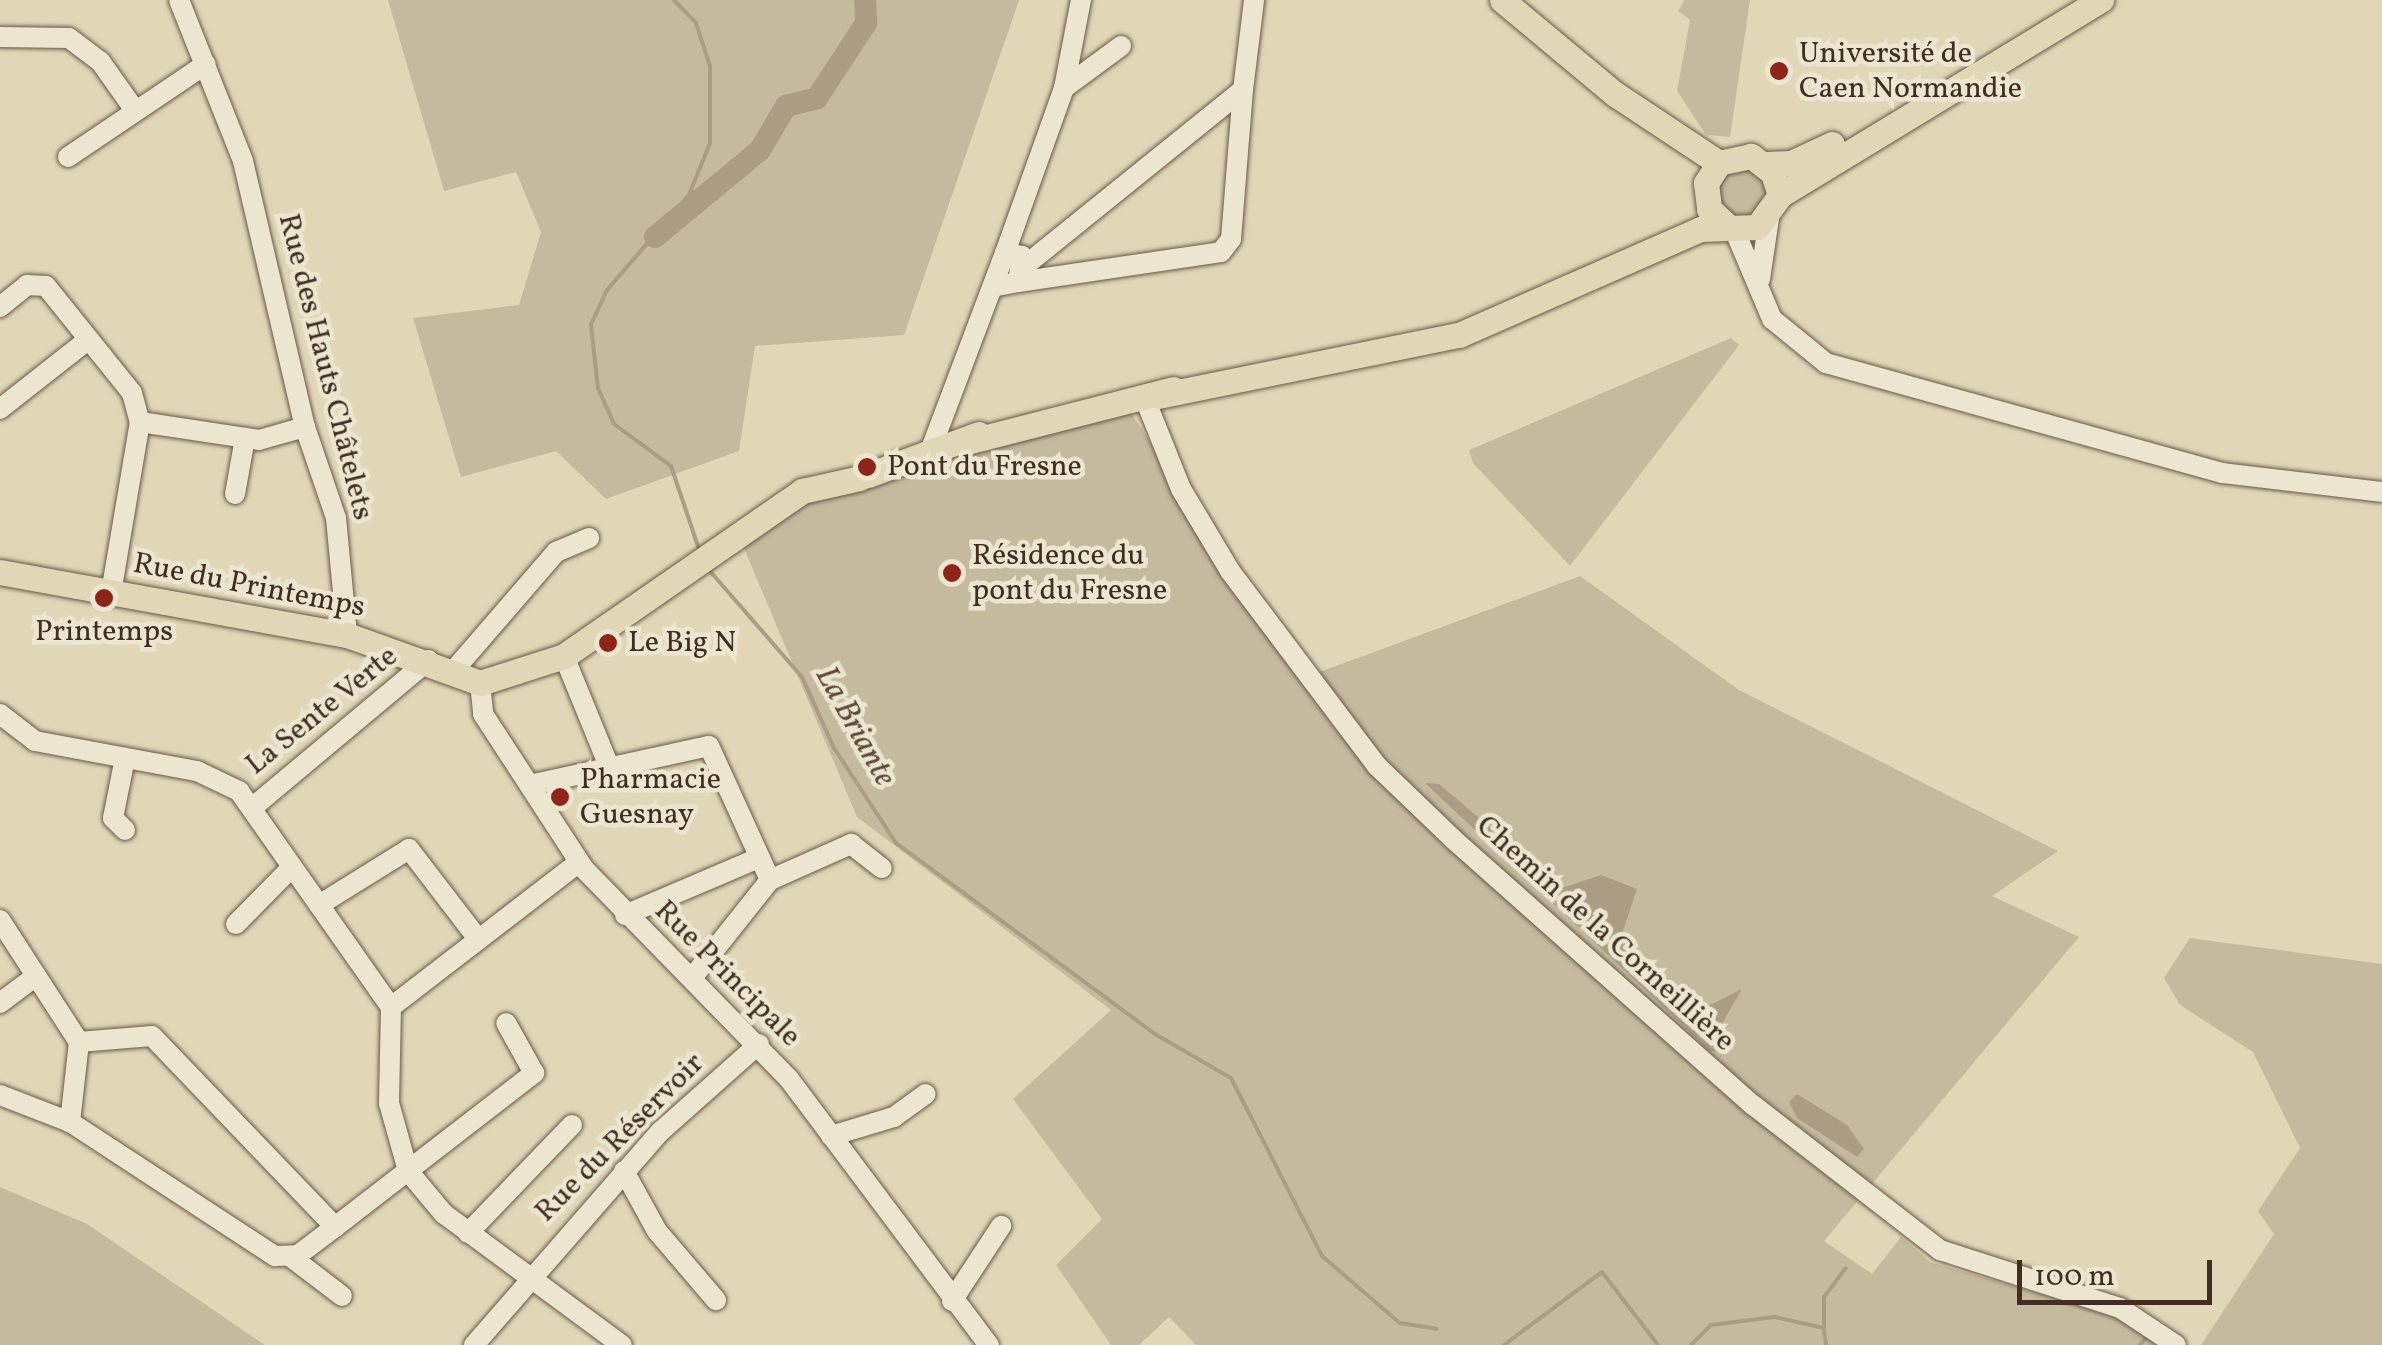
<!DOCTYPE html>
<meta charset="utf-8">
<style>
body{margin:0}
#map{position:relative;width:2382px;height:1345px;overflow:hidden;background:#e1d7b7;font-family:Vollkorn,serif}
div>[style]{position:absolute}
.green>*{inset:0;background:#c6ba9e}
.water>*{inset:0;background:#ab9d84}
.stream>*{height:4px;margin:-2px;padding:0 2px;transform-origin:2px;border-radius:2px;background:#ab9d84}
.river>*{height:22px;margin:-11px;padding:0 11px;transform-origin:11px;border-radius:11px;background:#ab9d84}
.roads{filter:drop-shadow(0 0 2px #695847) drop-shadow(0 0 2px #695847)}
.minor>*{height:20px;margin:-10px;padding:0 10px;transform-origin:10px;border-radius:10px;background:#ece5d0}
.major>*{height:25px;margin:-12.5px;padding:0 12.5px;transform-origin:12.5px;border-radius:12.5px;background:#e1d7b7}
.dots>*{width:28px;height:28px;translate:-50% -50%;box-sizing:border-box;border:5px solid #ece5d0;border-radius:50%}
span{translate:-50% -50%;white-space:nowrap;text-align:center;line-height:1.15;-webkit-text-stroke:9px #ece5d0;paint-order:stroke}
.poi-label{font-size:30px;color:#412d22}
.left{translate:0 -50%;text-align:left}
.street-label{font-size:30px;color:#412d22}
.water-label{font-size:32px;color:#5c493a;font-style:italic}
.scale{position:absolute;left:2017px;top:1260px;width:195px;height:45px;box-sizing:border-box;border:5px solid #412d22;border-top:0;padding-left:12px;font-size:30px;line-height:35px;white-space:nowrap;color:#412d22;-webkit-text-stroke:8px #ece5d0;paint-order:stroke}
</style>
<div id="map">
<div class="green">
<div style="clip-path:polygon(388px 0,1019px 0,904px 335px,755px 346px,739px 451px,606px 499px,556px 451px,461px 477px,413px 318px,519px 305px,541px 232px,516px 172px,444px 191px)"></div>
<div style="clip-path:polygon(1684px 0,1750px 0,1730px 137px,1706px 135px,1677px 91px,1690px 20px,1678px 11px)"></div>
<div style="clip-path:polygon(1739px 165px,1765px 175px,1770px 202px,1741px 222px,1718px 208px,1717px 181px)"></div>
<div style="clip-path:polygon(1731px 338px,1739px 345px,1570px 566px,1473px 463px,1469px 450px)"></div>
<div style="clip-path:polygon(1129px 410px,1306px 677px,1580px 576px,1739px 690px,2058px 851px,1992px 896px,2079px 937px,1824px 1241px,1872px 1274px,1901px 1237px,1930px 1262px,2130px 1320px,2160px 1345px,1196px 1345px,1169px 1317px,1139px 1345px,1111px 1345px,1056px 1265px,1102px 1219px,1013px 1099px,1111px 1010px,857px 817px,738px 534px,812px 495px)"></div>
<div style="clip-path:polygon(2190px 938px,2382px 964px,2382px 1345px,2201px 1345px,2274px 1234px,2258px 1211px,2300px 1148px,2253px 1052px,2180px 1005px,2164px 978px)"></div>
<div style="clip-path:polygon(0 1187px,87px 1224px,265px 1345px,0 1345px)"></div>
</div>
<div class="water">
<div style="clip-path:polygon(1425px 783px,1439px 784px,1562px 888px,1601px 875px,1637px 889px,1621px 937px,1702px 1009px,1742px 989px,1719px 1029px,1727px 1053px,1710px 1051px)"></div>
<div style="clip-path:polygon(1797px 1094px,1847px 1125px,1864px 1149px,1857px 1157px,1797px 1118px,1789px 1102px)"></div>
</div>
<div class="stream">
<div style="left:674px;top:0;width:32px;rotate:46deg"></div>
<div style="left:696px;top:23px;width:45px;rotate:72deg"></div>
<div style="left:710px;top:66px;width:77px;rotate:90deg"></div>
<div style="left:710px;top:143px;width:56px;rotate:112deg"></div>
<div style="left:689px;top:195px;width:125px;rotate:130.8deg"></div>
<div style="left:607px;top:290px;width:38px;rotate:115deg"></div>
<div style="left:591px;top:325px;width:63px;rotate:83.7deg"></div>
<div style="left:598px;top:388px;width:39px;rotate:66deg"></div>
<div style="left:614px;top:424px;width:71px;rotate:36.4deg"></div>
<div style="left:671px;top:466px;width:91px;rotate:71.4deg"></div>
<div style="left:709px;top:570px;width:142px;rotate:49deg"></div>
<div style="left:802px;top:677px;width:78px;rotate:65.7deg"></div>
<div style="left:834px;top:748px;width:113px;rotate:56.9deg"></div>
<div style="left:896px;top:843px;width:322px;rotate:36.4deg"></div>
<div style="left:1155px;top:1034px;width:88px;rotate:30.1deg"></div>
<div style="left:1231px;top:1078px;width:200px;rotate:62.9deg"></div>
<div style="left:1322px;top:1256px;width:103px;rotate:40.7deg"></div>
<div style="left:1400px;top:1323px;width:37px;rotate:9deg"></div>
<div style="left:1824px;top:1330px;width:15px;rotate:82deg"></div>
<div style="left:1504px;top:1345px;width:122px;rotate:-36.7deg"></div>
<div style="left:1602px;top:1272px;width:92px;rotate:52.5deg"></div>
<div style="left:1691px;top:1345px;width:28px;rotate:-45deg"></div>
<div style="left:1711px;top:1325px;width:64px;rotate:-7.1deg"></div>
<div style="left:1775px;top:1317px;width:50px;rotate:12.7deg"></div>
<div style="left:1824px;top:1328px;width:31px;rotate:-90deg"></div>
<div style="left:1824px;top:1297px;width:36px;rotate:-53deg"></div>
<div style="left:2140px;top:1345px;width:8px;rotate:-50deg"></div>
</div>
<div class="river">
<div style="left:655px;top:237px;width:136px;rotate:-39.6deg"></div>
<div style="left:760px;top:150px;width:51px;rotate:-59.4deg"></div>
<div style="left:786px;top:106px;width:32px;rotate:-14deg"></div>
<div style="left:817px;top:98px;width:90px;rotate:-56.8deg"></div>
<div style="left:866px;top:23px;width:23px;rotate:-92deg"></div>
</div>
<div class="roads">
<div class="minor">
<div style="left:179px;top:0;width:173px;rotate:68.3deg"></div>
<div style="left:243px;top:161px;width:273px;rotate:76.9deg"></div>
<div style="left:305px;top:427px;width:96px;rotate:71.2deg"></div>
<div style="left:336px;top:518px;width:118px;rotate:84.6deg"></div>
<div style="left:0;top:37px;width:69px;rotate:0.8deg"></div>
<div style="left:69px;top:38px;width:39px;rotate:37deg"></div>
<div style="left:100px;top:61px;width:59px;rotate:54.7deg"></div>
<div style="left:1064px;top:88px;width:71px;rotate:-36.4deg"></div>
<div style="left:68px;top:157px;width:166px;rotate:-34deg"></div>
<div style="left:1734px;top:229px;width:98px;rotate:67.1deg"></div>
<div style="left:1772px;top:319px;width:70px;rotate:39.2deg"></div>
<div style="left:1826px;top:363px;width:412px;rotate:15.5deg"></div>
<div style="left:2223px;top:473px;width:160px;rotate:6.8deg"></div>
<div style="left:1005px;top:253px;width:175px;rotate:-70.3deg"></div>
<div style="left:1064px;top:88px;width:90px;rotate:-79.1deg"></div>
<div style="left:1027px;top:264px;width:277px;rotate:-38.9deg"></div>
<div style="left:1243px;top:90px;width:91px;rotate:-83deg"></div>
<div style="left:1760px;top:279px;width:62px;rotate:-81.6deg"></div>
<div style="left:1018px;top:282px;width:205px;rotate:-8.4deg"></div>
<div style="left:1221px;top:252px;width:16px;rotate:-52deg"></div>
<div style="left:1231px;top:239px;width:149px;rotate:-85.4deg"></div>
<div style="left:0;top:307px;width:35px;rotate:-39deg"></div>
<div style="left:27px;top:285px;width:19px;rotate:3deg"></div>
<div style="left:46px;top:286px;width:137px;rotate:51.2deg"></div>
<div style="left:132px;top:393px;width:30px;rotate:75deg"></div>
<div style="left:1145px;top:399px;width:97px;rotate:68.2deg"></div>
<div style="left:1181px;top:489px;width:96px;rotate:59.1deg"></div>
<div style="left:1230px;top:571px;width:244px;rotate:53deg"></div>
<div style="left:1377px;top:766px;width:105px;rotate:43.8deg"></div>
<div style="left:1453px;top:839px;width:401px;rotate:41.6deg"></div>
<div style="left:1753px;top:1105px;width:237px;rotate:37.8deg"></div>
<div style="left:1940px;top:1250px;width:189px;rotate:17.9deg"></div>
<div style="left:2120px;top:1308px;width:67px;rotate:33.5deg"></div>
<div style="left:0;top:409px;width:113px;rotate:-38.2deg"></div>
<div style="left:929px;top:454px;width:215px;rotate:-69.3deg"></div>
<div style="left:1005px;top:253px;width:17px;rotate:10deg"></div>
<div style="left:1022px;top:256px;width:26px;rotate:99deg"></div>
<div style="left:1018px;top:282px;width:21px;rotate:169deg"></div>
<div style="left:235px;top:494px;width:57px;rotate:-79.9deg"></div>
<div style="left:111px;top:593px;width:173px;rotate:-80.4deg"></div>
<div style="left:140px;top:422px;width:120px;rotate:8.6deg"></div>
<div style="left:259px;top:440px;width:48px;rotate:-15.8deg"></div>
<div style="left:564px;top:656px;width:119px;rotate:67.8deg"></div>
<div style="left:455px;top:669px;width:155px;rotate:-49.2deg"></div>
<div style="left:556px;top:552px;width:36px;rotate:-23deg"></div>
<div style="left:480px;top:683px;width:31px;rotate:84deg"></div>
<div style="left:483px;top:714px;width:185px;rotate:56.9deg"></div>
<div style="left:584px;top:869px;width:293px;rotate:45.7deg"></div>
<div style="left:789px;top:1079px;width:333px;rotate:53.1deg"></div>
<div style="left:0;top:714px;width:44px;rotate:37.6deg"></div>
<div style="left:35px;top:741px;width:165px;rotate:10.5deg"></div>
<div style="left:197px;top:771px;width:47px;rotate:25.5deg"></div>
<div style="left:239px;top:791px;width:264px;rotate:54.9deg"></div>
<div style="left:391px;top:1007px;width:96px;rotate:91.2deg"></div>
<div style="left:389px;top:1103px;width:71px;rotate:74.4deg"></div>
<div style="left:408px;top:1171px;width:56px;rotate:50.1deg"></div>
<div style="left:444px;top:1214px;width:221px;rotate:36.4deg"></div>
<div style="left:530px;top:785px;width:183px;rotate:-12.3deg"></div>
<div style="left:709px;top:746px;width:147px;rotate:65.5deg"></div>
<div style="left:770px;top:880px;width:125px;rotate:128.5deg"></div>
<div style="left:253px;top:807px;width:229px;rotate:-39.9deg"></div>
<div style="left:125px;top:830px;width:17px;rotate:-135deg"></div>
<div style="left:113px;top:818px;width:61px;rotate:-78.7deg"></div>
<div style="left:770px;top:880px;width:89px;rotate:-24deg"></div>
<div style="left:851px;top:844px;width:39px;rotate:38deg"></div>
<div style="left:319px;top:905px;width:106px;rotate:-31.9deg"></div>
<div style="left:409px;top:849px;width:113px;rotate:52.5deg"></div>
<div style="left:625px;top:915px;width:142px;rotate:-23.1deg"></div>
<div style="left:0;top:920px;width:145px;rotate:57.1deg"></div>
<div style="left:79px;top:1042px;width:73px;rotate:-4.7deg"></div>
<div style="left:152px;top:1036px;width:265px;rotate:46.2deg"></div>
<div style="left:335px;top:1227px;width:252px;rotate:-37.7deg"></div>
<div style="left:534px;top:1073px;width:57px;rotate:-119.2deg"></div>
<div style="left:236px;top:924px;width:80px;rotate:-45.5deg"></div>
<div style="left:0;top:1003px;width:45px;rotate:-36.9deg"></div>
<div style="left:391px;top:1007px;width:237px;rotate:-37.6deg"></div>
<div style="left:79px;top:1042px;width:81px;rotate:96.4deg"></div>
<div style="left:70px;top:1122px;width:245px;rotate:33.2deg"></div>
<div style="left:275px;top:1256px;width:23px;rotate:-2deg"></div>
<div style="left:298px;top:1255px;width:46px;rotate:-37.1deg"></div>
<div style="left:0;top:1095px;width:75px;rotate:21.1deg"></div>
<div style="left:831px;top:1136px;width:66px;rotate:-16.8deg"></div>
<div style="left:894px;top:1117px;width:39px;rotate:-36deg"></div>
<div style="left:624px;top:1171px;width:68px;rotate:61.2deg"></div>
<div style="left:657px;top:1231px;width:91px;rotate:49.5deg"></div>
<div style="left:468px;top:1233px;width:150px;rotate:-46.1deg"></div>
<div style="left:291px;top:1257px;width:64px;rotate:37.4deg"></div>
<div style="left:952px;top:1301px;width:90px;rotate:-56.8deg"></div>
<div style="left:474px;top:1345px;width:284px;rotate:-48.9deg"></div>
<div style="left:661px;top:1131px;width:131px;rotate:-41.6deg"></div>
</div>
<div class="major">
<div style="left:1502px;top:0;width:147px;rotate:39.8deg"></div>
<div style="left:1615px;top:94px;width:125px;rotate:33.6deg"></div>
<div style="left:1765px;top:164px;width:26px;rotate:-2deg"></div>
<div style="left:1791px;top:163px;width:45px;rotate:-24.9deg"></div>
<div style="left:1780px;top:195px;width:376px;rotate:-31.3deg"></div>
<div style="left:1158px;top:396px;width:307px;rotate:-11.5deg"></div>
<div style="left:1459px;top:335px;width:264px;rotate:-23.7deg"></div>
<div style="left:1701px;top:229px;width:56px;rotate:-2deg"></div>
<div style="left:1757px;top:227px;width:39px;rotate:-54deg"></div>
<div style="left:1780px;top:195px;width:23px;rotate:-108deg"></div>
<div style="left:1773px;top:173px;width:28px;rotate:-142deg"></div>
<div style="left:1751px;top:156px;width:33px;rotate:168deg"></div>
<div style="left:1719px;top:163px;width:24px;rotate:123deg"></div>
<div style="left:1706px;top:183px;width:26px;rotate:83deg"></div>
<div style="left:1709px;top:209px;width:22px;rotate:43deg"></div>
<div style="left:963px;top:443px;width:217px;rotate:-14.4deg"></div>
<div style="left:868px;top:475px;width:118px;rotate:-20.3deg"></div>
<div style="left:0;top:572px;width:353px;rotate:10.3deg"></div>
<div style="left:347px;top:635px;width:141px;rotate:19.8deg"></div>
<div style="left:480px;top:683px;width:88px;rotate:-17.8deg"></div>
<div style="left:564px;top:656px;width:290px;rotate:-34.7deg"></div>
<div style="left:802px;top:491px;width:59px;rotate:-12.6deg"></div>
</div>
</div>
<div class="dots">
<div style="left:1779px;top:71px;background:#8f2418"></div>
<div style="left:867px;top:467px;background:#8f2418"></div>
<div style="left:952px;top:573px;background:#8f2418"></div>
<div style="left:104px;top:598px;background:#8f2418"></div>
<div style="left:608px;top:643px;background:#8f2418"></div>
<div style="left:560px;top:797px;background:#8f2418"></div>
</div>
<div class="poi-label">
<span class="left" style="left:1799px;top:71px">Université de<br>Caen Normandie</span>
<span class="left" style="left:887px;top:467px">Pont du Fresne</span>
<span class="left" style="left:972px;top:573px">Résidence du<br>pont du Fresne</span>
<span style="left:104px;top:632px">Printemps</span>
<span class="left" style="left:628px;top:643px">Le Big N</span>
<span class="left" style="left:580px;top:797px">Pharmacie<br>Guesnay</span>
</div>
<div class="street-label">
<span style="left:325px;top:367px;rotate:76deg">Rue des Hauts Châtelets</span>
<span style="left:249px;top:586px;rotate:11deg">Rue du Printemps</span>
<span style="left:322px;top:711px;rotate:-39deg">La Sente Verte</span>
<span style="left:1605px;top:934px;rotate:42deg">Chemin de la Corneillière</span>
<span style="left:727px;top:974px;rotate:45deg">Rue Principale</span>
<span style="left:620px;top:1138px;rotate:-45deg">Rue du Réservoir</span>
</div>
<div class="water-label">
<span style="left:854px;top:727px;rotate:61deg">La Briante</span>
</div>
<div class="scale">100 m</div>
</div>
